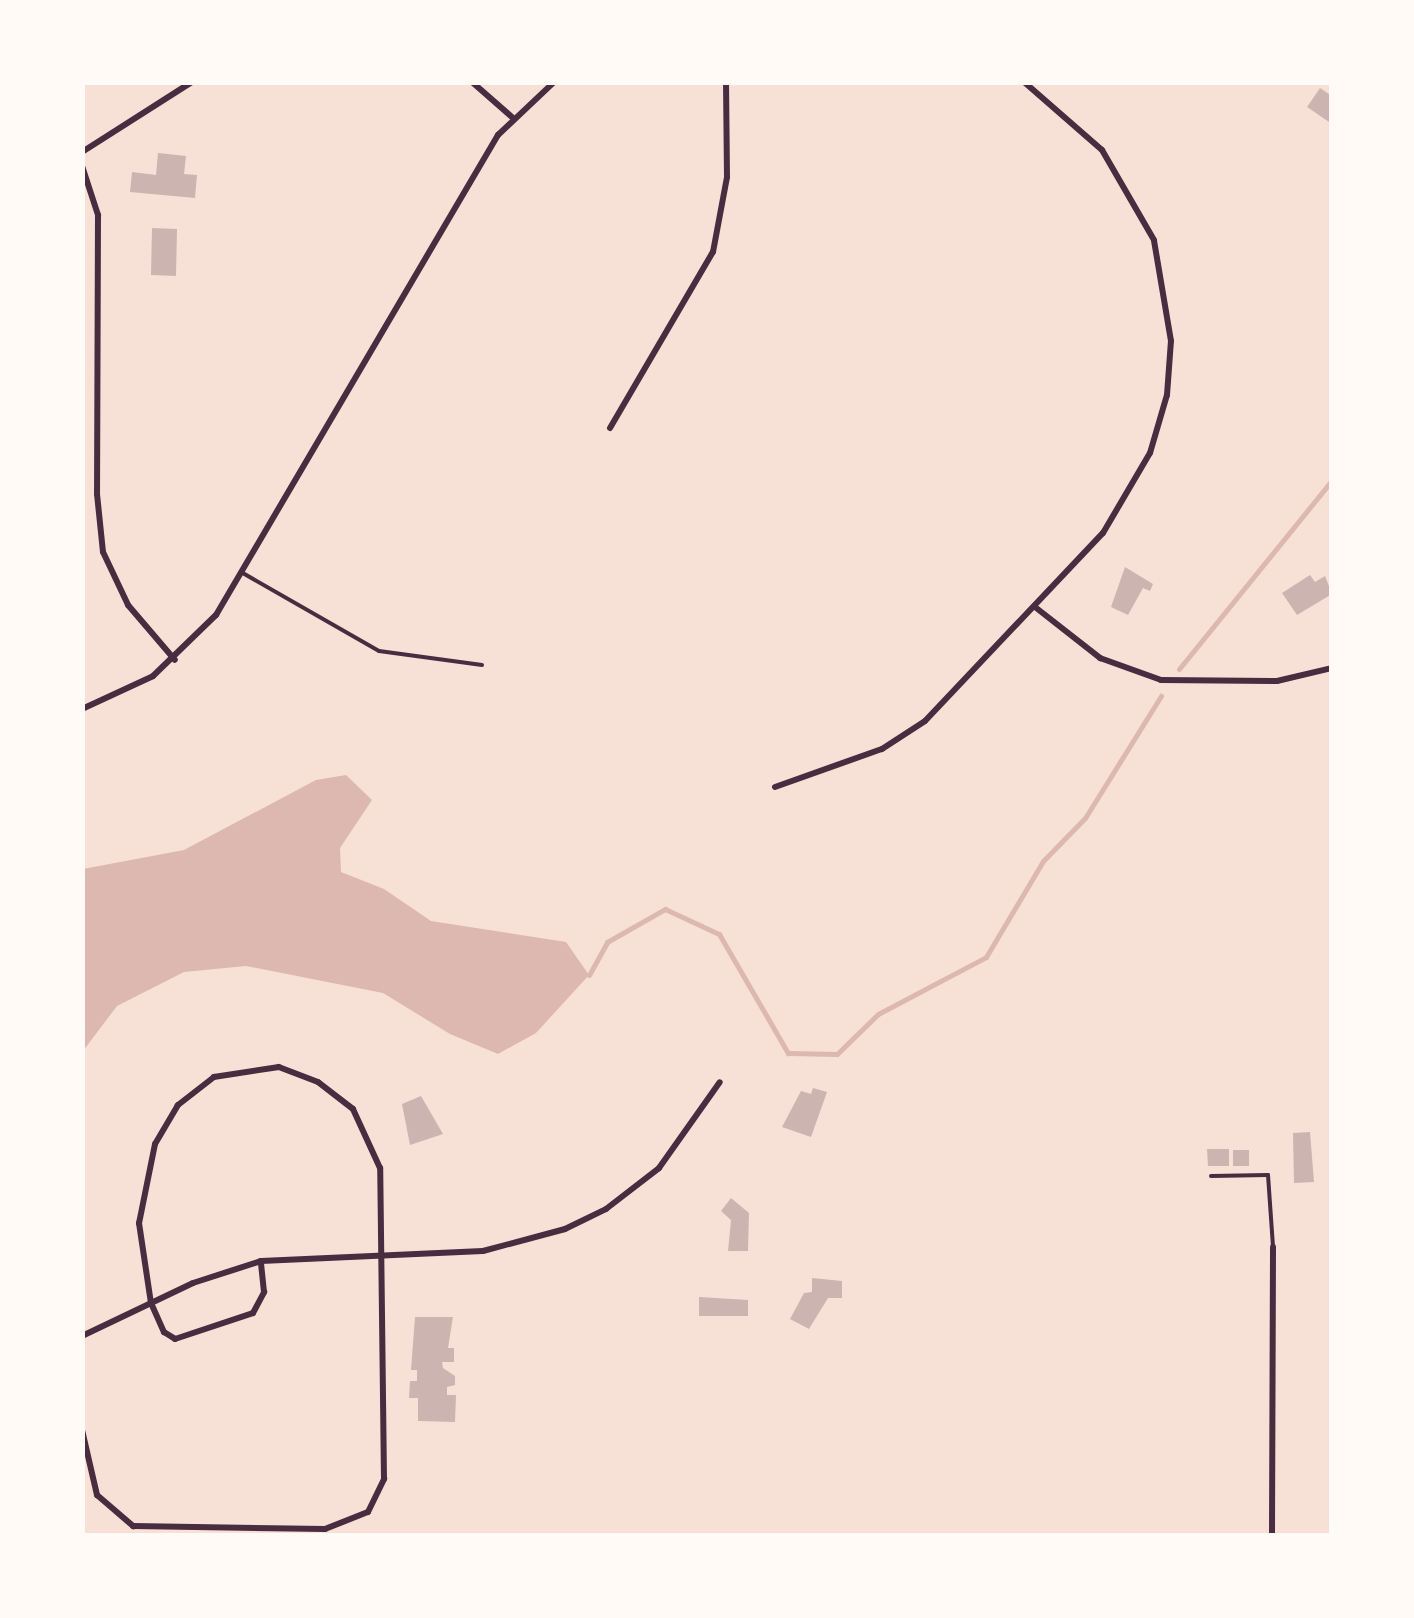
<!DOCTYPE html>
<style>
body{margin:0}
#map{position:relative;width:1414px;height:1618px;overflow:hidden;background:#f7e1d7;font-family:"Exo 2",sans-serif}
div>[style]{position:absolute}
.water>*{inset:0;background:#dcb8b0}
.stream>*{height:5px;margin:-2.5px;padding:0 2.5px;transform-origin:2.5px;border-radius:2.5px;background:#dcb8b0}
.building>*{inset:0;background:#ccb4b1}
.service>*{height:4px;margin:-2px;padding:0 2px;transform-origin:2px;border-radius:2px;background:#4a2c40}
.minor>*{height:6px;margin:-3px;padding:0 3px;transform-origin:3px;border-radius:3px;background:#4a2c40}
span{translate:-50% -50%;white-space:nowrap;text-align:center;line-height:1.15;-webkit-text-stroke:9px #fffaf5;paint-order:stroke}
.frame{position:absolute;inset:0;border:85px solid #fffaf5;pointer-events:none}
</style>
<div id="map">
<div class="water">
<div style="clip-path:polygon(346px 775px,372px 800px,340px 848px,341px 872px,384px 889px,431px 921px,566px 942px,589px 975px,536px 1033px,498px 1054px,450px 1034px,383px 993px,246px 966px,184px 972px,117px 1006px,83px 1051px,83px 869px,184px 850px,316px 780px)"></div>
</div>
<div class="stream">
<div style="left:1179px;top:669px;width:243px;rotate:-51deg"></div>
<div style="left:589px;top:975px;width:38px;rotate:-61deg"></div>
<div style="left:607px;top:942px;width:67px;rotate:-29.6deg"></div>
<div style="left:665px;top:909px;width:60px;rotate:24.8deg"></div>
<div style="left:719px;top:934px;width:138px;rotate:59.9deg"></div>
<div style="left:788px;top:1053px;width:49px;rotate:1.2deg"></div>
<div style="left:837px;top:1054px;width:57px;rotate:-44.3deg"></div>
<div style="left:878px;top:1014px;width:122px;rotate:-27.8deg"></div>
<div style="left:986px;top:957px;width:112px;rotate:-59.3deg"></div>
<div style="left:1043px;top:861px;width:60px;rotate:-45.7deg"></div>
<div style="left:1085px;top:818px;width:144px;rotate:-58.1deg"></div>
</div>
<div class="building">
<div style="clip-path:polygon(1320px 88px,1332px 96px,1332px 124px,1307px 107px)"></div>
<div style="clip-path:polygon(158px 153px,186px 156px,184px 174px,197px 175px,195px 198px,130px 192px,132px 172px,156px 175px)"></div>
<div style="clip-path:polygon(152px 228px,177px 229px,176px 276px,151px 275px)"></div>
<div style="clip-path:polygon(1125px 567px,1153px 584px,1150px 591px,1143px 588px,1128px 615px,1111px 607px)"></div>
<div style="clip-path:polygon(1310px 575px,1315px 582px,1325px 576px,1332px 594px,1297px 615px,1282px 593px)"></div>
<div style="clip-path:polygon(813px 1088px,827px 1092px,811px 1137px,782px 1127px,801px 1091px,811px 1094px)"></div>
<div style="clip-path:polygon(421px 1096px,443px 1134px,410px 1145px,402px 1104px)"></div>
<div style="clip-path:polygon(1310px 1132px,1314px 1182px,1294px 1183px,1293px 1133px)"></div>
<div style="clip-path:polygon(1207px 1149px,1229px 1149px,1229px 1166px,1208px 1166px)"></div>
<div style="clip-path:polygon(1233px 1150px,1249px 1150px,1249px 1166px,1233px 1166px)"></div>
<div style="clip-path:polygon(731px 1198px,749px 1213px,748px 1251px,728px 1251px,731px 1220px,721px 1211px)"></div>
<div style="clip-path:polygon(812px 1278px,842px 1281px,842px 1298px,828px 1298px,809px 1329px,790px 1319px,804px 1293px,812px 1292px)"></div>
<div style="clip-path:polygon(699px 1297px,748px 1300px,748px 1316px,699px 1316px)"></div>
<div style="clip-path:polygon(415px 1317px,453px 1317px,448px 1348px,454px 1348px,454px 1362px,442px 1362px,443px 1368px,455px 1376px,455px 1385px,447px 1387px,447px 1395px,456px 1395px,455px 1422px,418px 1421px,418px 1398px,409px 1398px,410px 1381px,417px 1381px,417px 1370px,411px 1370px)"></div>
</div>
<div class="service">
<div style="left:241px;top:572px;width:159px;rotate:29.8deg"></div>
<div style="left:379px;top:651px;width:104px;rotate:7.7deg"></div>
<div style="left:1211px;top:1176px;width:57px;rotate:-1deg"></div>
<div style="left:1268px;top:1175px;width:72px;rotate:86deg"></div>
</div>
<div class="minor">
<div style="left:472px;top:82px;width:53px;rotate:41.2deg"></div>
<div style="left:82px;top:152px;width:130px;rotate:-32.5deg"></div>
<div style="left:82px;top:166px;width:52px;rotate:71.9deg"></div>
<div style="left:98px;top:215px;width:279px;rotate:90.2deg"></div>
<div style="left:97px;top:494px;width:58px;rotate:84.1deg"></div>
<div style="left:103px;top:552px;width:59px;rotate:64.7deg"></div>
<div style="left:128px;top:605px;width:72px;rotate:49.5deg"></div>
<div style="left:610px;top:428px;width:204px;rotate:-59.7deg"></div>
<div style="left:713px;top:252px;width:76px;rotate:-79.4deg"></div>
<div style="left:727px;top:177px;width:95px;rotate:-90.6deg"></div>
<div style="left:1035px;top:607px;width:83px;rotate:38.1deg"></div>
<div style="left:1100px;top:658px;width:65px;rotate:19.8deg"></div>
<div style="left:1161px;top:680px;width:116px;rotate:0.5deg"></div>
<div style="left:1277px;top:681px;width:57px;rotate:-13.3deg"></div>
<div style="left:82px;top:709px;width:78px;rotate:-24.9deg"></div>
<div style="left:153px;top:676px;width:88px;rotate:-44.1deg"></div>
<div style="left:216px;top:615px;width:557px;rotate:-59.57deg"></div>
<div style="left:498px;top:135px;width:77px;rotate:-43.4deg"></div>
<div style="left:775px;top:787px;width:114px;rotate:-19.6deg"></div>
<div style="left:882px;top:749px;width:51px;rotate:-33.1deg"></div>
<div style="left:925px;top:721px;width:259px;rotate:-46.6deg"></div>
<div style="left:1103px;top:533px;width:93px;rotate:-59.6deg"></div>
<div style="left:1150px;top:453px;width:60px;rotate:-73.7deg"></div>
<div style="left:1167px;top:395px;width:54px;rotate:-85.8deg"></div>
<div style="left:1171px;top:341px;width:102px;rotate:-99.6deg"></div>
<div style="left:1154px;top:240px;width:104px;rotate:-120deg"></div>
<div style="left:1102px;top:150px;width:103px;rotate:-138.9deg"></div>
<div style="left:82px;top:1336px;width:123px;rotate:-25.5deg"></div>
<div style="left:193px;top:1283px;width:71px;rotate:-17.9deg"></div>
<div style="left:261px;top:1261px;width:222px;rotate:-2.6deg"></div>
<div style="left:483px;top:1251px;width:85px;rotate:-15deg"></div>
<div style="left:565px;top:1229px;width:46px;rotate:-26deg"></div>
<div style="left:606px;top:1209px;width:67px;rotate:-37.7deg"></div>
<div style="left:659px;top:1168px;width:105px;rotate:-54.7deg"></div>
<div style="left:82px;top:1430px;width:67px;rotate:77deg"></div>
<div style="left:97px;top:1495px;width:48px;rotate:40.7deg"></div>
<div style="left:133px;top:1526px;width:192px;rotate:0.9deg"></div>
<div style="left:325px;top:1529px;width:46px;rotate:-21.6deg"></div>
<div style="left:368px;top:1512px;width:37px;rotate:-64deg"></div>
<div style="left:384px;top:1479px;width:311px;rotate:-90.7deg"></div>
<div style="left:380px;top:1168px;width:65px;rotate:-114.6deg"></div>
<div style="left:353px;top:1109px;width:44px;rotate:-142.4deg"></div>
<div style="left:318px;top:1082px;width:42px;rotate:-159deg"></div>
<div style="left:279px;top:1067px;width:66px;rotate:171.3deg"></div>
<div style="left:214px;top:1077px;width:46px;rotate:142.1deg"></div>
<div style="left:178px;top:1105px;width:45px;rotate:120.5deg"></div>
<div style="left:155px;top:1144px;width:81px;rotate:101.4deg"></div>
<div style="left:139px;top:1223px;width:81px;rotate:81.5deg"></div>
<div style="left:151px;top:1303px;width:32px;rotate:66deg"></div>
<div style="left:164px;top:1332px;width:13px;rotate:32deg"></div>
<div style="left:175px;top:1339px;width:82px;rotate:-18.4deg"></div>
<div style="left:253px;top:1313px;width:24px;rotate:-62deg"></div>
<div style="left:264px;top:1292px;width:31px;rotate:-96deg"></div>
<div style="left:1272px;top:1536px;width:289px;rotate:-89.8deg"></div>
</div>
<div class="frame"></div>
</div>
